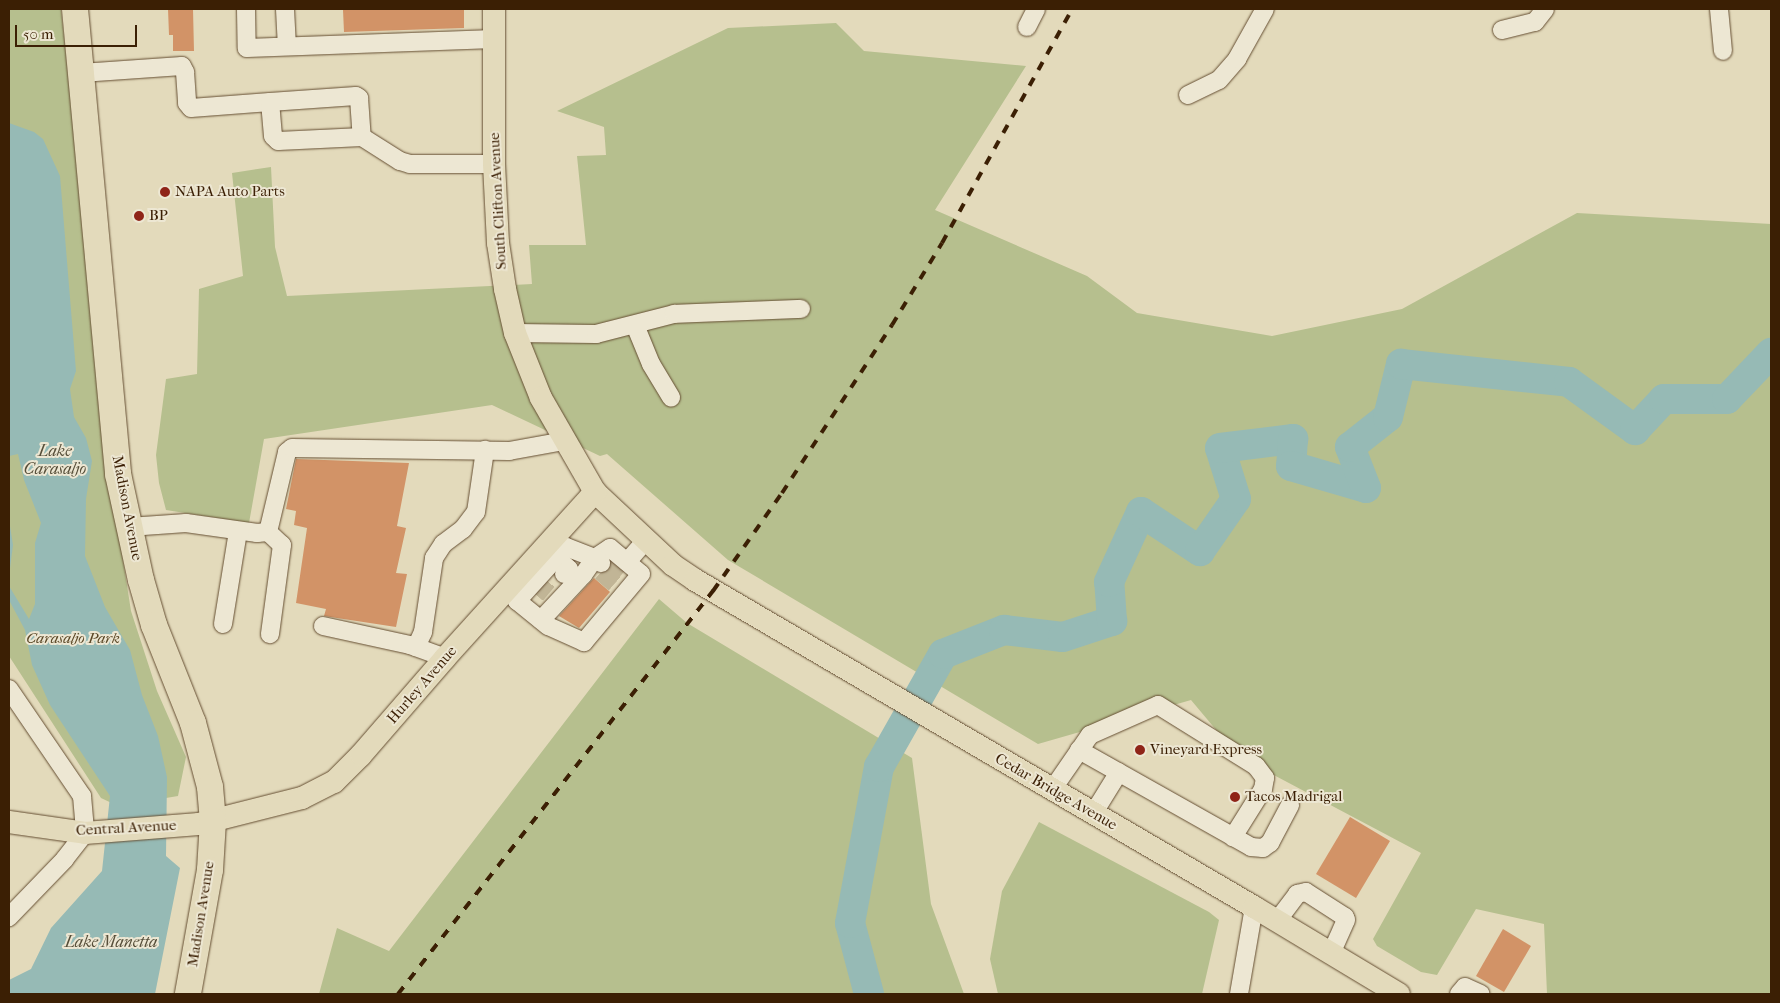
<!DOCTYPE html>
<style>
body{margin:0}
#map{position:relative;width:1780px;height:1003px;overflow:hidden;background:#e3dabb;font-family:"IM FELL French Canon",serif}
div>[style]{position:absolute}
.green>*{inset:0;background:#b6bf8e}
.water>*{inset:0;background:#96bab5}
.river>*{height:30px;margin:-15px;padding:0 15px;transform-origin:15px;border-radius:15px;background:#96bab5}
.building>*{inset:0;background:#d29367}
.minor-tunnel>*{height:18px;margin-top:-9px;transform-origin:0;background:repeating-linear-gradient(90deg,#c1b596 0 18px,transparent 0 27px)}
.roads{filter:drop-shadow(0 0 1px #654e32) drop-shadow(0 0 1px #654e32)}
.minor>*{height:18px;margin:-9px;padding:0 9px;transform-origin:9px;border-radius:9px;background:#ede7d3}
.major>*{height:22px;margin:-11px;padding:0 11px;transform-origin:11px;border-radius:11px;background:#e3dabb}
.highway>*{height:26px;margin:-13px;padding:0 13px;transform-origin:13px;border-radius:13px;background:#e3dabb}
.rail>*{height:4px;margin-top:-2px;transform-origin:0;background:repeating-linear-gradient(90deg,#3b1f04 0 9px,transparent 0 18px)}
.dots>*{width:14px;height:14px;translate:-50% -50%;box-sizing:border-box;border:2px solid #ede7d3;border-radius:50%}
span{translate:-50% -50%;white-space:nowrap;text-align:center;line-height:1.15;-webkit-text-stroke:4px #ede7d3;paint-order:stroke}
.poi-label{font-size:15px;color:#3b1f04}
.left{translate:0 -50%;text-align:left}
.street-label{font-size:15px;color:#3b1f04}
.park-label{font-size:15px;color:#5a4726;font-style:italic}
.water-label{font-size:16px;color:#564e39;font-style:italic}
.frame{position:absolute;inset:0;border:10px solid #3b1f04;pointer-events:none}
.scale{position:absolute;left:15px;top:25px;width:122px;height:22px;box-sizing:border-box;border:2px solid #3b1f04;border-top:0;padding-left:6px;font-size:15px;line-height:18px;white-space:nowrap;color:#3b1f04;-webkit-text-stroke:4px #ede7d3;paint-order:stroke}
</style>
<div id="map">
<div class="green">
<div style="clip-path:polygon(9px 9px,61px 9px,115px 509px,131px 611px,157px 691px,186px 757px,178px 796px,118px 806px,101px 798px,9px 656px)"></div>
<div style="clip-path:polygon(836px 23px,864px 51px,1026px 66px,935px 210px,1087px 276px,1137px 313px,1272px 336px,1402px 309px,1577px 213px,1771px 224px,1771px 994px,1547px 994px,1544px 924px,1476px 909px,1437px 975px,1421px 972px,1377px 946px,1373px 939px,1421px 853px,1238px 756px,1191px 700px,1038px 744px,728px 560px,607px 454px,600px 456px,492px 405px,264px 439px,249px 523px,166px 510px,159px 483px,156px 455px,166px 379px,197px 374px,199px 289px,243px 276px,232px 173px,271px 167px,275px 247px,287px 296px,532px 284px,529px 245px,586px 245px,577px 156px,606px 155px,604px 127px,557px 111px,728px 28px)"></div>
<div style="clip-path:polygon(659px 599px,687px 623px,912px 758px,931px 904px,964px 994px,319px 994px,337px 928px,389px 951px)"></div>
<div style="clip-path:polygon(1039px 822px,1209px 912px,1219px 920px,1202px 994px,998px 994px,990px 959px,1002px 891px)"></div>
</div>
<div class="water">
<div style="clip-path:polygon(9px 123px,34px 132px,43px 139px,60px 176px,76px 371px,70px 389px,74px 417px,86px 438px,92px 461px,86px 499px,85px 556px,105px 607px,130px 650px,142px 695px,158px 736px,167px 777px,166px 856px,180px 868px,155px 994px,9px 994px,9px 980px,31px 969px,51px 928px,102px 871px,110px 796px,50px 705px,32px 665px,25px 630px,9px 600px,9px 586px,29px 619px,35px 604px,35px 543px,41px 523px,24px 480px,18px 454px,9px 456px)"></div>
<div style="clip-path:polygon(9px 520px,13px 545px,9px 576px)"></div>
</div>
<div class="river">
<div style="left:869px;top:994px;width:73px;rotate:-105deg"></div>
<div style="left:850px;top:923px;width:159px;rotate:-79.5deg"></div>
<div style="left:879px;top:767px;width:130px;rotate:-60.5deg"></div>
<div style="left:943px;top:654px;width:66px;rotate:-21.5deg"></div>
<div style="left:1004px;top:630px;width:59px;rotate:6.8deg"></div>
<div style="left:1063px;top:637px;width:52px;rotate:-18.1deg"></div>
<div style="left:1112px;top:621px;width:39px;rotate:-94deg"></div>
<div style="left:1109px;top:582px;width:77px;rotate:-65.4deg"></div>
<div style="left:1141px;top:512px;width:71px;rotate:33.5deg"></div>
<div style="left:1200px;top:551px;width:63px;rotate:-55.3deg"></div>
<div style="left:1236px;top:499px;width:53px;rotate:-107.4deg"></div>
<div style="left:1220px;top:448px;width:74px;rotate:-7deg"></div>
<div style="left:1293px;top:439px;width:27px;rotate:94deg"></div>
<div style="left:1291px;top:466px;width:78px;rotate:16.3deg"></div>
<div style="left:1366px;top:488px;width:44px;rotate:-111.3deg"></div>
<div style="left:1350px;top:447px;width:48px;rotate:-38.3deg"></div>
<div style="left:1388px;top:417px;width:55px;rotate:-76.2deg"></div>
<div style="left:1401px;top:364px;width:169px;rotate:6.1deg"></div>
<div style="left:1569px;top:382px;width:82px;rotate:36deg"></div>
<div style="left:1635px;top:430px;width:42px;rotate:-46.9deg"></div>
<div style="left:1664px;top:399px;width:63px"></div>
<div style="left:1727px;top:399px;width:64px;rotate:-46.3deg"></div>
</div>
<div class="building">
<div style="clip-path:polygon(168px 9px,193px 9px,194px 51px,173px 51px,173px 35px,169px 35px)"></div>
<div style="clip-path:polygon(349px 9px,464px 9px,464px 28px,344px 32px,343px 10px)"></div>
<div style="clip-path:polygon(296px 459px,409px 463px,397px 526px,406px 528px,396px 573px,407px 574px,396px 627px,324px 616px,326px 609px,296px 603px,307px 528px,294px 525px,296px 511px,286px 509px)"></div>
<div style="clip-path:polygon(594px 578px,610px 592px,579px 628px,559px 616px)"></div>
<div style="clip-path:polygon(1350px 817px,1390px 841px,1356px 898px,1316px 874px)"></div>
<div style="clip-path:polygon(1503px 929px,1531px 946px,1504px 992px,1476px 976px)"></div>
</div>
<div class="minor-tunnel">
<div style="left:610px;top:562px;width:17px;rotate:40deg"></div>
<div style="left:601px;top:572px;width:18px;rotate:41deg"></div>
<div style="left:536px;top:595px;width:26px;rotate:-50deg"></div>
</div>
<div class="roads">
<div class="minor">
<div style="left:246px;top:9px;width:39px;rotate:89deg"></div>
<div style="left:247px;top:48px;width:247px;rotate:-2.1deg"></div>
<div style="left:285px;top:9px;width:37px;rotate:87deg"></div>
<div style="left:1719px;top:9px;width:42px;rotate:84.6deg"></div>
<div style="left:1027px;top:27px;width:20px;rotate:-63deg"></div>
<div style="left:1502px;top:30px;width:34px;rotate:-14deg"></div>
<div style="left:1535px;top:22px;width:16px;rotate:-52deg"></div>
<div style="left:81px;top:73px;width:101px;rotate:-4deg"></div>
<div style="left:182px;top:66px;width:7px;rotate:63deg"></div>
<div style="left:185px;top:72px;width:31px;rotate:86deg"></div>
<div style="left:187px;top:103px;width:6px;rotate:51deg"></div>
<div style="left:191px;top:108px;width:79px;rotate:-4.3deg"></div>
<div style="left:270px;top:102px;width:86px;rotate:-4deg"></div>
<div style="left:356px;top:96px;width:4px;rotate:34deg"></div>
<div style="left:359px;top:98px;width:39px;rotate:86deg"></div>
<div style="left:362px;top:137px;width:84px;rotate:177.3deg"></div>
<div style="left:278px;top:141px;width:7px;rotate:-135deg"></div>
<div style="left:273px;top:136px;width:34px;rotate:-95deg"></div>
<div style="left:1188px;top:95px;width:34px;rotate:-26deg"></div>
<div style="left:1219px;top:80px;width:28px;rotate:-49deg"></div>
<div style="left:1237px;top:59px;width:57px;rotate:-60.8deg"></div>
<div style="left:362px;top:137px;width:45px;rotate:32.3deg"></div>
<div style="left:400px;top:161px;width:10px;rotate:17deg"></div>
<div style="left:410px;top:164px;width:84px"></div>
<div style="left:635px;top:325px;width:42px;rotate:67.7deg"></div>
<div style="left:651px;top:364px;width:39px;rotate:59deg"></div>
<div style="left:515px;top:333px;width:81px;rotate:0.7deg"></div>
<div style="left:596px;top:334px;width:81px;rotate:-14.4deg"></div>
<div style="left:674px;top:314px;width:127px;rotate:-2.3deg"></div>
<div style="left:129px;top:527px;width:57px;rotate:-4deg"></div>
<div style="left:186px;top:523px;width:72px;rotate:8deg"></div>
<div style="left:257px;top:533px;width:11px;rotate:-5deg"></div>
<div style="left:268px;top:532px;width:82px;rotate:-76.6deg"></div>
<div style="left:287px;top:452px;width:6px;rotate:-39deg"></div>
<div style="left:292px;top:448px;width:217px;rotate:0.8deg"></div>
<div style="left:509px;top:451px;width:56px;rotate:-10.3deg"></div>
<div style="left:268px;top:532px;width:19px;rotate:43deg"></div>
<div style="left:282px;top:545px;width:90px;rotate:97.7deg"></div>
<div style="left:566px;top:547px;width:31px;rotate:21deg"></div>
<div style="left:595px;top:558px;width:18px;rotate:-34deg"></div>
<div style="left:610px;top:548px;width:40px;rotate:40deg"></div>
<div style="left:641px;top:574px;width:89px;rotate:130deg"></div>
<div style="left:584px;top:642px;width:39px;rotate:-156deg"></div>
<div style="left:548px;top:626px;width:40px;rotate:-141deg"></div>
<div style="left:517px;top:601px;width:73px;rotate:-47.8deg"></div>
<div style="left:557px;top:558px;width:16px;rotate:43deg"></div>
<div style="left:569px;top:569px;width:7px;rotate:135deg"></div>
<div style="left:627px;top:562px;width:29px;rotate:-49deg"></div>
<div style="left:541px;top:620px;width:62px;rotate:-47deg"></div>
<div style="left:583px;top:575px;width:21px;rotate:-55deg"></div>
<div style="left:595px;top:558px;width:8px;rotate:40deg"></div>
<div style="left:223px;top:624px;width:94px;rotate:-80.8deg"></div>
<div style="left:323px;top:626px;width:89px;rotate:12.3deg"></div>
<div style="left:410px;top:645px;width:37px;rotate:20deg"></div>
<div style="left:416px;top:647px;width:17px;rotate:-65deg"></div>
<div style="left:423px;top:632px;width:75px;rotate:-81.5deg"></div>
<div style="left:434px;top:558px;width:17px;rotate:-57deg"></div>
<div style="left:443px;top:544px;width:25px;rotate:-37deg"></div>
<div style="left:463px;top:529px;width:21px;rotate:-53deg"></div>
<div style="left:476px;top:512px;width:63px;rotate:-81.7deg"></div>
<div style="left:9px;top:689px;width:130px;rotate:55.7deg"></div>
<div style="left:82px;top:796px;width:37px;rotate:85deg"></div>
<div style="left:85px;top:833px;width:33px;rotate:128deg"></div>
<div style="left:65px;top:859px;width:81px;rotate:134deg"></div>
<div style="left:1079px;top:750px;width:197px;rotate:29.4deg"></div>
<div style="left:1251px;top:847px;width:12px;rotate:5deg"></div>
<div style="left:1263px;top:848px;width:9px;rotate:-36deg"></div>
<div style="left:1270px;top:843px;width:43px;rotate:-62.2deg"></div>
<div style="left:1052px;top:790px;width:67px;rotate:-55.4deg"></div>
<div style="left:1090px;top:735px;width:74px;rotate:-23.8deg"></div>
<div style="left:1158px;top:705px;width:115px;rotate:31.9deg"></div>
<div style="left:1256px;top:766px;width:15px;rotate:53deg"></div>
<div style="left:1265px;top:778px;width:11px;rotate:100deg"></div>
<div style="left:1263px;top:789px;width:57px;rotate:122deg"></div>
<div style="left:1093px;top:814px;width:49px;rotate:-58.2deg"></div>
<div style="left:1277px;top:921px;width:34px;rotate:-53deg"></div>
<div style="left:1297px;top:894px;width:9px;rotate:-13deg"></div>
<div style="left:1306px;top:892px;width:46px;rotate:32.7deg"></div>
<div style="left:1345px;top:917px;width:3px;rotate:72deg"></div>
<div style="left:1346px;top:920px;width:36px;rotate:114deg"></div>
<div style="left:1239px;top:994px;width:88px;rotate:-80.2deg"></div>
<div style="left:1459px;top:994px;width:9px;rotate:-49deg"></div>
<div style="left:1465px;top:987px;width:17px;rotate:24deg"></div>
</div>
<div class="major">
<div style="left:494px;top:9px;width:155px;rotate:90deg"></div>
<div style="left:494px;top:164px;width:79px;rotate:87.1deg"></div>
<div style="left:498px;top:243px;width:47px;rotate:81.3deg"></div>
<div style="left:505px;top:289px;width:45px;rotate:77.2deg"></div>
<div style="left:515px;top:333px;width:70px;rotate:68.2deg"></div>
<div style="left:541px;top:398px;width:108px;rotate:60.1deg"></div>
<div style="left:595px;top:492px;width:107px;rotate:43.1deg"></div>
<div style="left:673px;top:565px;width:27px;rotate:34deg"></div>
<div style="left:695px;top:580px;width:648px;rotate:30.33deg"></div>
<div style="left:1254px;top:907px;width:169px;rotate:31deg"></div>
<div style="left:9px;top:822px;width:77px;rotate:8.2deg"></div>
<div style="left:85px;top:833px;width:114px;rotate:-4.5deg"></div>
<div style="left:199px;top:824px;width:106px;rotate:-14.2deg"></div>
<div style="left:302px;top:798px;width:36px;rotate:-27deg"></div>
<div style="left:334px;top:782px;width:38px;rotate:-45deg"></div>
<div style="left:361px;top:755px;width:128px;rotate:-49.1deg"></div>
<div style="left:445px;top:658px;width:224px;rotate:-47.9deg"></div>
</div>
<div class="highway">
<div style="left:75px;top:9px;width:467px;rotate:84.7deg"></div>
<div style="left:118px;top:474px;width:108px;rotate:77.8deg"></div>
<div style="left:141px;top:580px;width:47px;rotate:73.9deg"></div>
<div style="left:154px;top:625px;width:105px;rotate:68.3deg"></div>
<div style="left:193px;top:723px;width:66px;rotate:75.1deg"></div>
<div style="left:210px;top:787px;width:34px;rotate:85deg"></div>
<div style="left:213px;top:821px;width:49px;rotate:93.5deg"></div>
<div style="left:210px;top:870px;width:126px;rotate:100.1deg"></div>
</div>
</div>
<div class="rail">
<div style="left:398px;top:994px;width:512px;rotate:-51.99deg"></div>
<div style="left:713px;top:591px;width:120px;rotate:-54.9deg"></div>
<div style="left:782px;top:493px;width:201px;rotate:-56.8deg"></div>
<div style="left:892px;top:325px;width:96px;rotate:-58.6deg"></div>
<div style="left:942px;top:243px;width:268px;rotate:-60.9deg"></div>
</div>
<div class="dots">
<div style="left:165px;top:192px;background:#8f2418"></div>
<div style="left:139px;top:216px;background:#8f2418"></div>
<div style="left:1140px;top:750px;background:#8f2418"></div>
<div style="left:1235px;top:797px;background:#8f2418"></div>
</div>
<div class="poi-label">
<span class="left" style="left:175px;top:192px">NAPA Auto Parts</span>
<span class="left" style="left:149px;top:216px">BP</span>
<span class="left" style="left:1150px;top:750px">Vineyard Express</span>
<span class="left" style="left:1245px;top:797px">Tacos Madrigal</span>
</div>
<div class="street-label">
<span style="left:498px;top:201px;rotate:-93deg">South Clifton Avenue</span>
<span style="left:127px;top:508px;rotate:79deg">Madison Avenue</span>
<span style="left:422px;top:685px;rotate:-49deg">Hurley Avenue</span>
<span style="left:1056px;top:792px;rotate:30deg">Cedar Bridge Avenue</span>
<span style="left:126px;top:828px;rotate:-3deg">Central Avenue</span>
<span style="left:201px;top:914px;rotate:-81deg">Madison Avenue</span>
</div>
<div class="park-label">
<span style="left:73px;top:639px">Carasaljo Park</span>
</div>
<div class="water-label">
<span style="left:55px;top:460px">Lake<br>Carasaljo</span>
<span style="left:111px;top:942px">Lake Manetta</span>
</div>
<div class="frame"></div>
<div class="scale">50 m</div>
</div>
